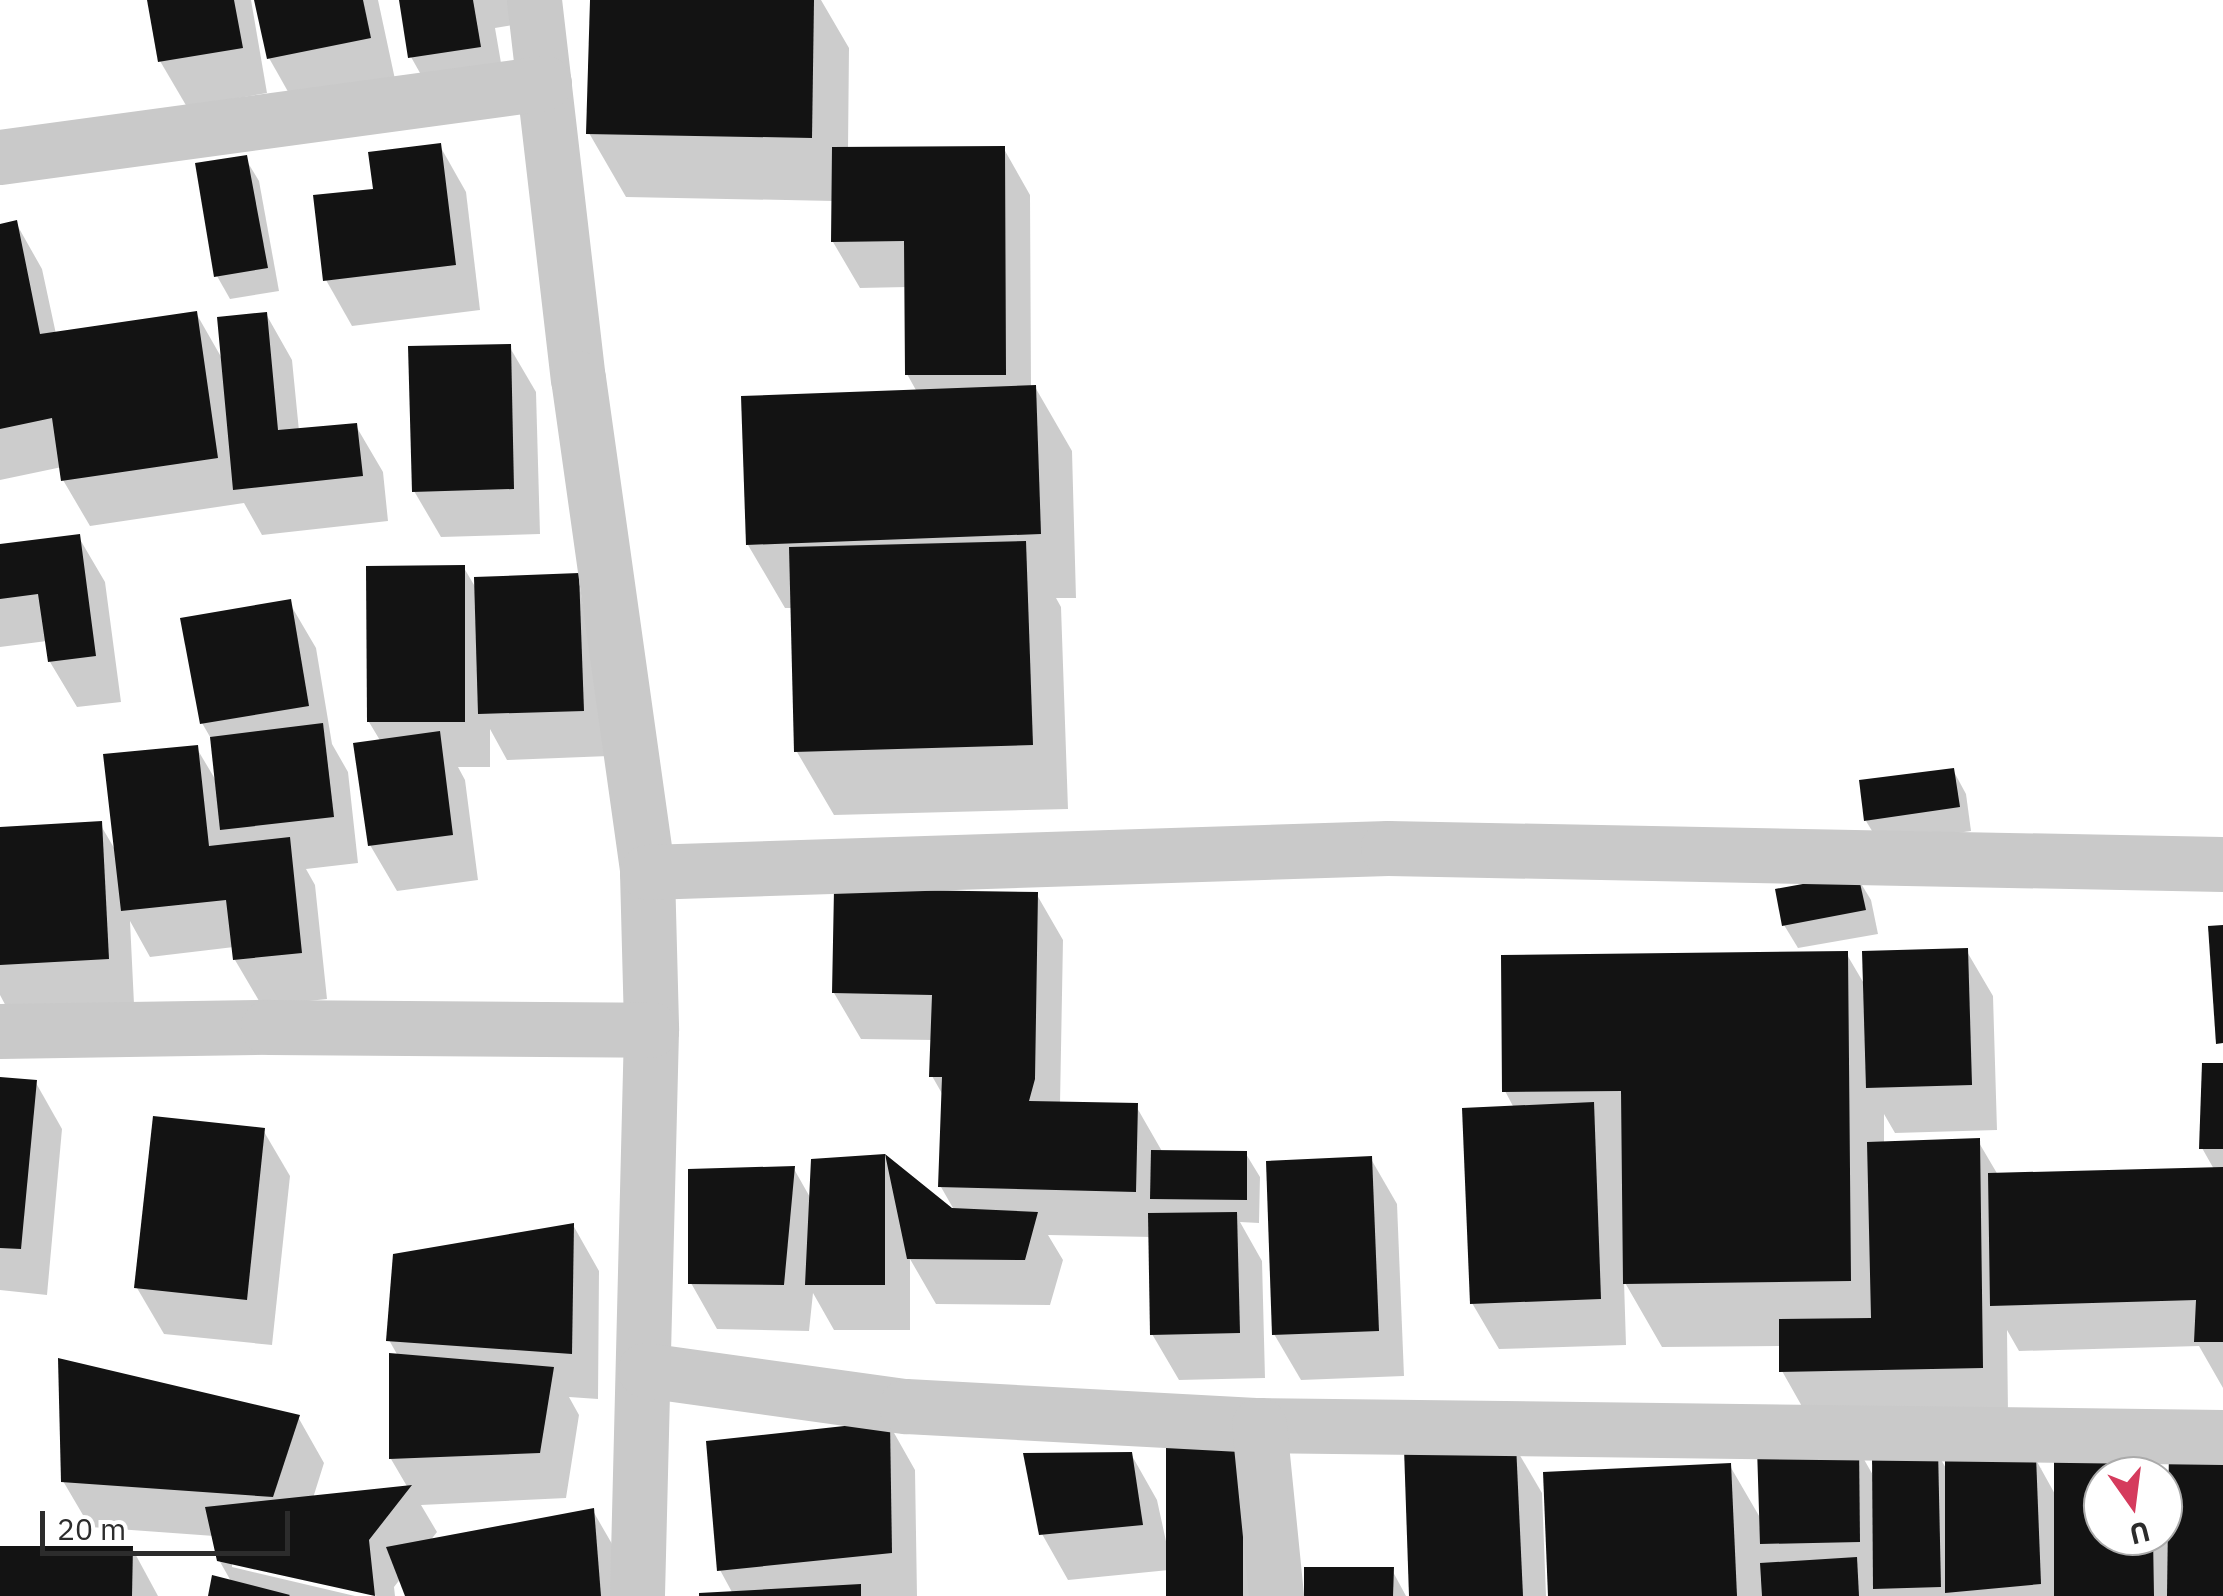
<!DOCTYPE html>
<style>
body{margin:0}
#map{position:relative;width:2223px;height:1596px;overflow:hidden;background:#fff;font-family:"IBM Plex Sans",sans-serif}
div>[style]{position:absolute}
.shadow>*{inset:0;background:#0003}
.building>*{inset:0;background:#131313}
.minor>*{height:55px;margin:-27.5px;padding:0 27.5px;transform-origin:27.5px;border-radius:27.5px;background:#c9c9c9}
span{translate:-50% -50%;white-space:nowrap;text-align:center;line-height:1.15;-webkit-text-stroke:10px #fff;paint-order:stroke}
.north{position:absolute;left:2083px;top:1456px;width:100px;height:100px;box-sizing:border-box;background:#fff;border:2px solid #ababab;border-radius:50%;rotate:166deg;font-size:28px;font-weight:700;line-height:40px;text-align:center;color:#2c2c2c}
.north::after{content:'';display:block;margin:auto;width:35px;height:45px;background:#d53b5d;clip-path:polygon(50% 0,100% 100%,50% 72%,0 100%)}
.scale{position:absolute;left:40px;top:1511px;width:250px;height:45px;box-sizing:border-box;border:5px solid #2c2c2c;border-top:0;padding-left:12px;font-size:30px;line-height:35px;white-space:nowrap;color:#2c2c2c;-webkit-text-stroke:8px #fff;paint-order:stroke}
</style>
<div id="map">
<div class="shadow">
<div style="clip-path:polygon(150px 0,251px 0,267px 93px,187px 107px,160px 61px)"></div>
<div style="clip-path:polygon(257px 0,378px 0,396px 84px,295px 104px,269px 58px)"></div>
<div style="clip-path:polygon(402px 0,515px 0,518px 24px,495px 28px,506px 92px,437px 103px,411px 57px)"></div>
<div style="clip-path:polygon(592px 0,821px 0,849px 48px,848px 149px,1004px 149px,1030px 195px,1031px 387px,1035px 387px,1072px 451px,1076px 598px,1056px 598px,1061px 607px,1068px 809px,834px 815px,797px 752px,793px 608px,785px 608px,748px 545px,917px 392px,907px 374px,907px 287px,860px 288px,833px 242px,834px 201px,626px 197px,589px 133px)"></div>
<div style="clip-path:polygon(440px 146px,466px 192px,480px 310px,352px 326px,326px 280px,376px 191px)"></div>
<div style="clip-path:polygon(245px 158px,259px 181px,279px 291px,230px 299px,217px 276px)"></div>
<div style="clip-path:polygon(16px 223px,42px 269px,56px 334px,196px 313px,224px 362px,266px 314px,292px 360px,299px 431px,356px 426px,383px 472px,388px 521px,262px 535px,244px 503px,90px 526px,63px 480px,62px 467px,0 480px,0 226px)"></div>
<div style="clip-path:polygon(509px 346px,536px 392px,540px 534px,441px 537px,414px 491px)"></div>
<div style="clip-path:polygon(78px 536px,105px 582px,121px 702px,77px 707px,50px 662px,47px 641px,0 647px,0 546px)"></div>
<div style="clip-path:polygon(464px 568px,477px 590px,578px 575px,609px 756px,507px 760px,490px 729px,490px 767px,458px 767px,465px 780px,478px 880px,397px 891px,370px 845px,381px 742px,369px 722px)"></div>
<div style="clip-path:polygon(289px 602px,316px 648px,332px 744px,348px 772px,358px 863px,306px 869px,315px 885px,327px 999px,262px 1006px,235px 960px,234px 947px,150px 957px,130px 921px,134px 1004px,9px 1012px,0 995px,0 830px,100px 824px,117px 853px,196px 747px,218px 784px,213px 742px,202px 723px)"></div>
<div style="clip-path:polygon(1953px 770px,1966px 794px,1971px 831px,1880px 844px,1866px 821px)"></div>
<div style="clip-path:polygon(1857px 877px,1871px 900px,1878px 934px,1798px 948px,1784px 925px)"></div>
<div style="clip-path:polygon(1037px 895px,1063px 940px,1060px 1104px,1136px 1106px,1163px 1153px,1246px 1154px,1260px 1177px,1259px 1223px,1240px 1222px,1262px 1261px,1265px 1378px,1179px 1380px,1152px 1334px,1151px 1237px,1048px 1235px,1063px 1260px,1050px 1305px,936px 1304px,910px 1259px,910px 1330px,834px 1330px,813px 1293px,809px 1331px,717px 1329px,691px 1283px,794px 1169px,811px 1199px,884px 1156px,957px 1215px,941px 1187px,944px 1097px,932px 1076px,933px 1040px,861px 1039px,834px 993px)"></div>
<div style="clip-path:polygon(1966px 950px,1993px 996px,1997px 1130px,1895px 1133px,1884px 1114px,1884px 1144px,1978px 1141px,1998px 1175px,2215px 1171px,2202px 1148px,2223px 1066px,2223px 1388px,2199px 1346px,2019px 1351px,2007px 1330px,2008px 1413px,1808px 1417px,1782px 1371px,1782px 1346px,1662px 1347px,1624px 1281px,1626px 1345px,1499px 1349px,1472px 1303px,1514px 1108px,1505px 1091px,1846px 953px,1866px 987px)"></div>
<div style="clip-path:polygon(0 1080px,36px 1083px,62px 1129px,47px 1295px,0 1290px)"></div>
<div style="clip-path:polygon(263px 1130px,290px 1176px,272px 1345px,164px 1334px,137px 1288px)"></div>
<div style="clip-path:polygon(1371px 1159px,1397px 1204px,1404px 1376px,1301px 1380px,1274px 1334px)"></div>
<div style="clip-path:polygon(573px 1225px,599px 1271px,598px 1399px,569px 1397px,579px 1415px,566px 1498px,421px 1505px,437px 1532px,430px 1541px,593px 1511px,619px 1556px,622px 1596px,408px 1596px,401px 1578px,394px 1587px,395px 1596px,377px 1596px,232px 1562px,232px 1567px,355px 1596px,211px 1596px,232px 1583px,219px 1560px,214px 1536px,90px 1527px,63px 1481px,298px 1417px,324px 1463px,313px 1498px,408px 1488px,391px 1459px,398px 1356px,389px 1340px)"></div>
<div style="clip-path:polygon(889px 1424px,915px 1470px,917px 1596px,707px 1596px,733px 1594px,720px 1570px)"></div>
<div style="clip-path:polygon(1241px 1442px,1268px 1596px,1169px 1596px,1169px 1570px,1068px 1580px,1042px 1534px,1131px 1454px,1157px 1500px,1169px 1555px)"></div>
<div style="clip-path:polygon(1515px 1447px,1542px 1493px,1546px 1596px,1412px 1596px)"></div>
<div style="clip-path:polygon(evenodd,1857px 1447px,1874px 1477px,1936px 1451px,1947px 1470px,2035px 1458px,2056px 1496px,2151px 1455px,2223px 1596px,1551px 1596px,1730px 1466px,1762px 1521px,1857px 1447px,2103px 1476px,2163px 1476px,2163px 1536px,2103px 1536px,2103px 1476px)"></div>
<div style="clip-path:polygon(132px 1548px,158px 1596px,0 1596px,0 1549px)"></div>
<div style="clip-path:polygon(1392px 1570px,1406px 1596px,1306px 1596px)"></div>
</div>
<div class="building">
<div style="clip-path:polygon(147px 0,234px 0,243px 48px,158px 62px)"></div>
<div style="clip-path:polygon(254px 0,363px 0,371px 38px,267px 59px)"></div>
<div style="clip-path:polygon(399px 0,473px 0,481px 47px,408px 58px)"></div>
<div style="clip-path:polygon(590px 0,814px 0,812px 138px,586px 134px)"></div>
<div style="clip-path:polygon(441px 143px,456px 265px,323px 281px,313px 195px,373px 189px,368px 152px)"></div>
<div style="clip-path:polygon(1005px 146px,1006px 375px,905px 375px,904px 241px,831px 242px,832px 147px)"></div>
<div style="clip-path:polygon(247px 155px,268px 268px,214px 277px,195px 163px)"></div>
<div style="clip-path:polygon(17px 220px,40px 334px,197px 311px,218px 458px,61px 481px,52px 418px,0 429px,0 224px)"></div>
<div style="clip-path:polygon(267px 312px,278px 430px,357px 423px,363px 476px,233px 490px,217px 317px)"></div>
<div style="clip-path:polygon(511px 344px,514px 489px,412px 492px,408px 346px)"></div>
<div style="clip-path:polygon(1036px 385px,1041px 534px,746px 545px,741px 396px)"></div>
<div style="clip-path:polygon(80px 534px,96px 656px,48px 662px,38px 594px,0 599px,0 544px)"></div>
<div style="clip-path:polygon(1026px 541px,1033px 745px,794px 752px,789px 547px)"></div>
<div style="clip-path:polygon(465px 565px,465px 722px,367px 722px,366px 566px)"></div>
<div style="clip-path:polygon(579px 573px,584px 711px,478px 714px,474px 577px)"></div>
<div style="clip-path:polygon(291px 599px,309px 706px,200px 724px,180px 618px)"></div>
<div style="clip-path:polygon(323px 723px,334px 817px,220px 830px,210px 737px)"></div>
<div style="clip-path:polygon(440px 731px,453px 835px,368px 846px,353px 743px)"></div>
<div style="clip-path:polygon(198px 745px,209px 846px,290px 837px,302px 953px,233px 960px,226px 900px,121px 911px,103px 754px)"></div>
<div style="clip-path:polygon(1954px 768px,1960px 807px,1864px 821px,1859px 780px)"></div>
<div style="clip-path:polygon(102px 821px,109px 959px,0 965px,0 827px)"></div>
<div style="clip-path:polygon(1858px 874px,1866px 910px,1782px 926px,1775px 889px)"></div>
<div style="clip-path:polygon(834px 889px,1038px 892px,1035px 1079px,1029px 1101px,1138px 1103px,1136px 1192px,938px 1187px,942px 1077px,929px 1077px,932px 995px,832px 993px)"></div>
<div style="clip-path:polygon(2223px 925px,2223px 1043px,2216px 1044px,2208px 926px)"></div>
<div style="clip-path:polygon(1968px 948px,1972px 1085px,1866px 1088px,1862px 951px)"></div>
<div style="clip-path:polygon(1848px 951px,1851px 1281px,1623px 1284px,1621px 1091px,1502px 1092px,1501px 955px)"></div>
<div style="clip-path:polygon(2202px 1063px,2223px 1063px,2223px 1149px,2199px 1149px)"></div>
<div style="clip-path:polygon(0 1077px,37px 1080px,21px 1249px,0 1248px)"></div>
<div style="clip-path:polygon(1594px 1102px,1601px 1299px,1470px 1304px,1462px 1108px)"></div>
<div style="clip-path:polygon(153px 1116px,265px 1128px,247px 1300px,134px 1288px)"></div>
<div style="clip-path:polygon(1980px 1138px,1983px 1368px,1779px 1372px,1779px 1319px,1871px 1318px,1867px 1142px)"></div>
<div style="clip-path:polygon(1151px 1150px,1247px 1151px,1247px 1200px,1150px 1199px)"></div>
<div style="clip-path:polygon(885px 1154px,885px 1285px,805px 1285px,811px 1159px,885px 1154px,952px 1208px,1038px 1212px,1025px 1260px,907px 1259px)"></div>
<div style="clip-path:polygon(1372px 1156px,1379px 1331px,1272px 1335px,1266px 1161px)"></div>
<div style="clip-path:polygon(795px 1166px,784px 1285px,688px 1284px,688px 1169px)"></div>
<div style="clip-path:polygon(2223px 1167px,2223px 1342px,2194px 1342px,2196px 1300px,1990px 1306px,1988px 1173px)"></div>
<div style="clip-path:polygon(1237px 1212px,1240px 1333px,1150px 1335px,1148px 1213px)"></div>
<div style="clip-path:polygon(574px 1223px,572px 1354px,386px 1341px,393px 1254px)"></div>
<div style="clip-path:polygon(389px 1353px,554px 1367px,540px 1453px,389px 1459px)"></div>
<div style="clip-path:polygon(58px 1358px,300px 1415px,273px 1497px,61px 1482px)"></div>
<div style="clip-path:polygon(890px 1421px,892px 1553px,717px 1571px,706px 1441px)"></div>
<div style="clip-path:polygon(1243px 1440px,1243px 1596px,1166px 1596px,1166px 1441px)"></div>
<div style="clip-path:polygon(1516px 1444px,1523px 1596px,1409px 1596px,1404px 1448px)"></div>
<div style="clip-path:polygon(1859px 1444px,1860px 1542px,1760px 1544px,1757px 1447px)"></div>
<div style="clip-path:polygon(1938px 1449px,1941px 1587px,1873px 1589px,1872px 1451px)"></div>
<div style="clip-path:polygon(2169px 1449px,2223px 1450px,2223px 1596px,2167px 1596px)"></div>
<div style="clip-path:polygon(1132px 1452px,1143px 1525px,1039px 1535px,1023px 1453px)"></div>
<div style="clip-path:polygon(2153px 1452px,2153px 1476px,2103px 1476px,2103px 1536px,2153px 1536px,2154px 1596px,2054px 1596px,2054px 1453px)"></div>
<div style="clip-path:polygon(2036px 1456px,2041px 1584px,1945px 1593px,1945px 1460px)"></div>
<div style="clip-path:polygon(1731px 1463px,1737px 1596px,1548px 1596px,1543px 1472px)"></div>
<div style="clip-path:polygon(412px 1485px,369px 1540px,375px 1596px,217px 1561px,205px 1507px)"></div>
<div style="clip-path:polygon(594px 1508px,601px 1596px,405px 1596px,386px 1547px)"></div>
<div style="clip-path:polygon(0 1546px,133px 1546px,132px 1596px,0 1596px)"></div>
<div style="clip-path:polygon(1857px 1557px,1859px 1596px,1762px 1596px,1760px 1563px)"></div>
<div style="clip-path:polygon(1304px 1567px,1394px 1567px,1393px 1596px,1304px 1596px)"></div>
<div style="clip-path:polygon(212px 1575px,290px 1595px,289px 1596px,208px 1596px)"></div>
<div style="clip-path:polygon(861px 1584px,861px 1596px,699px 1596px,699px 1593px)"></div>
</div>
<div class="minor">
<div style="left:534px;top:0;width:381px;rotate:83.4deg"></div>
<div style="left:578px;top:378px;width:499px;rotate:82deg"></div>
<div style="left:647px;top:872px;width:158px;rotate:88.5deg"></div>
<div style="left:651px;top:1030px;width:566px;rotate:91.42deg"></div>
<div style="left:0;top:157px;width:549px;rotate:-7.75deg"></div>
<div style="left:647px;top:872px;width:741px;rotate:-1.86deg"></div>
<div style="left:1388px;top:848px;width:835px;rotate:1.1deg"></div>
<div style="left:0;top:1031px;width:268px;rotate:-0.9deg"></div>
<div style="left:268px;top:1027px;width:383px;rotate:0.4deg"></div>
<div style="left:645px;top:1370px;width:263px;rotate:7.9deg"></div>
<div style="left:906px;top:1406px;width:354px;rotate:3.1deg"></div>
<div style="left:1259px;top:1425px;width:964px;rotate:0.71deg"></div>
<div style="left:1259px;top:1425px;width:172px;rotate:84.3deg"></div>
</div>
<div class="north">U</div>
<div class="scale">20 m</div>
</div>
